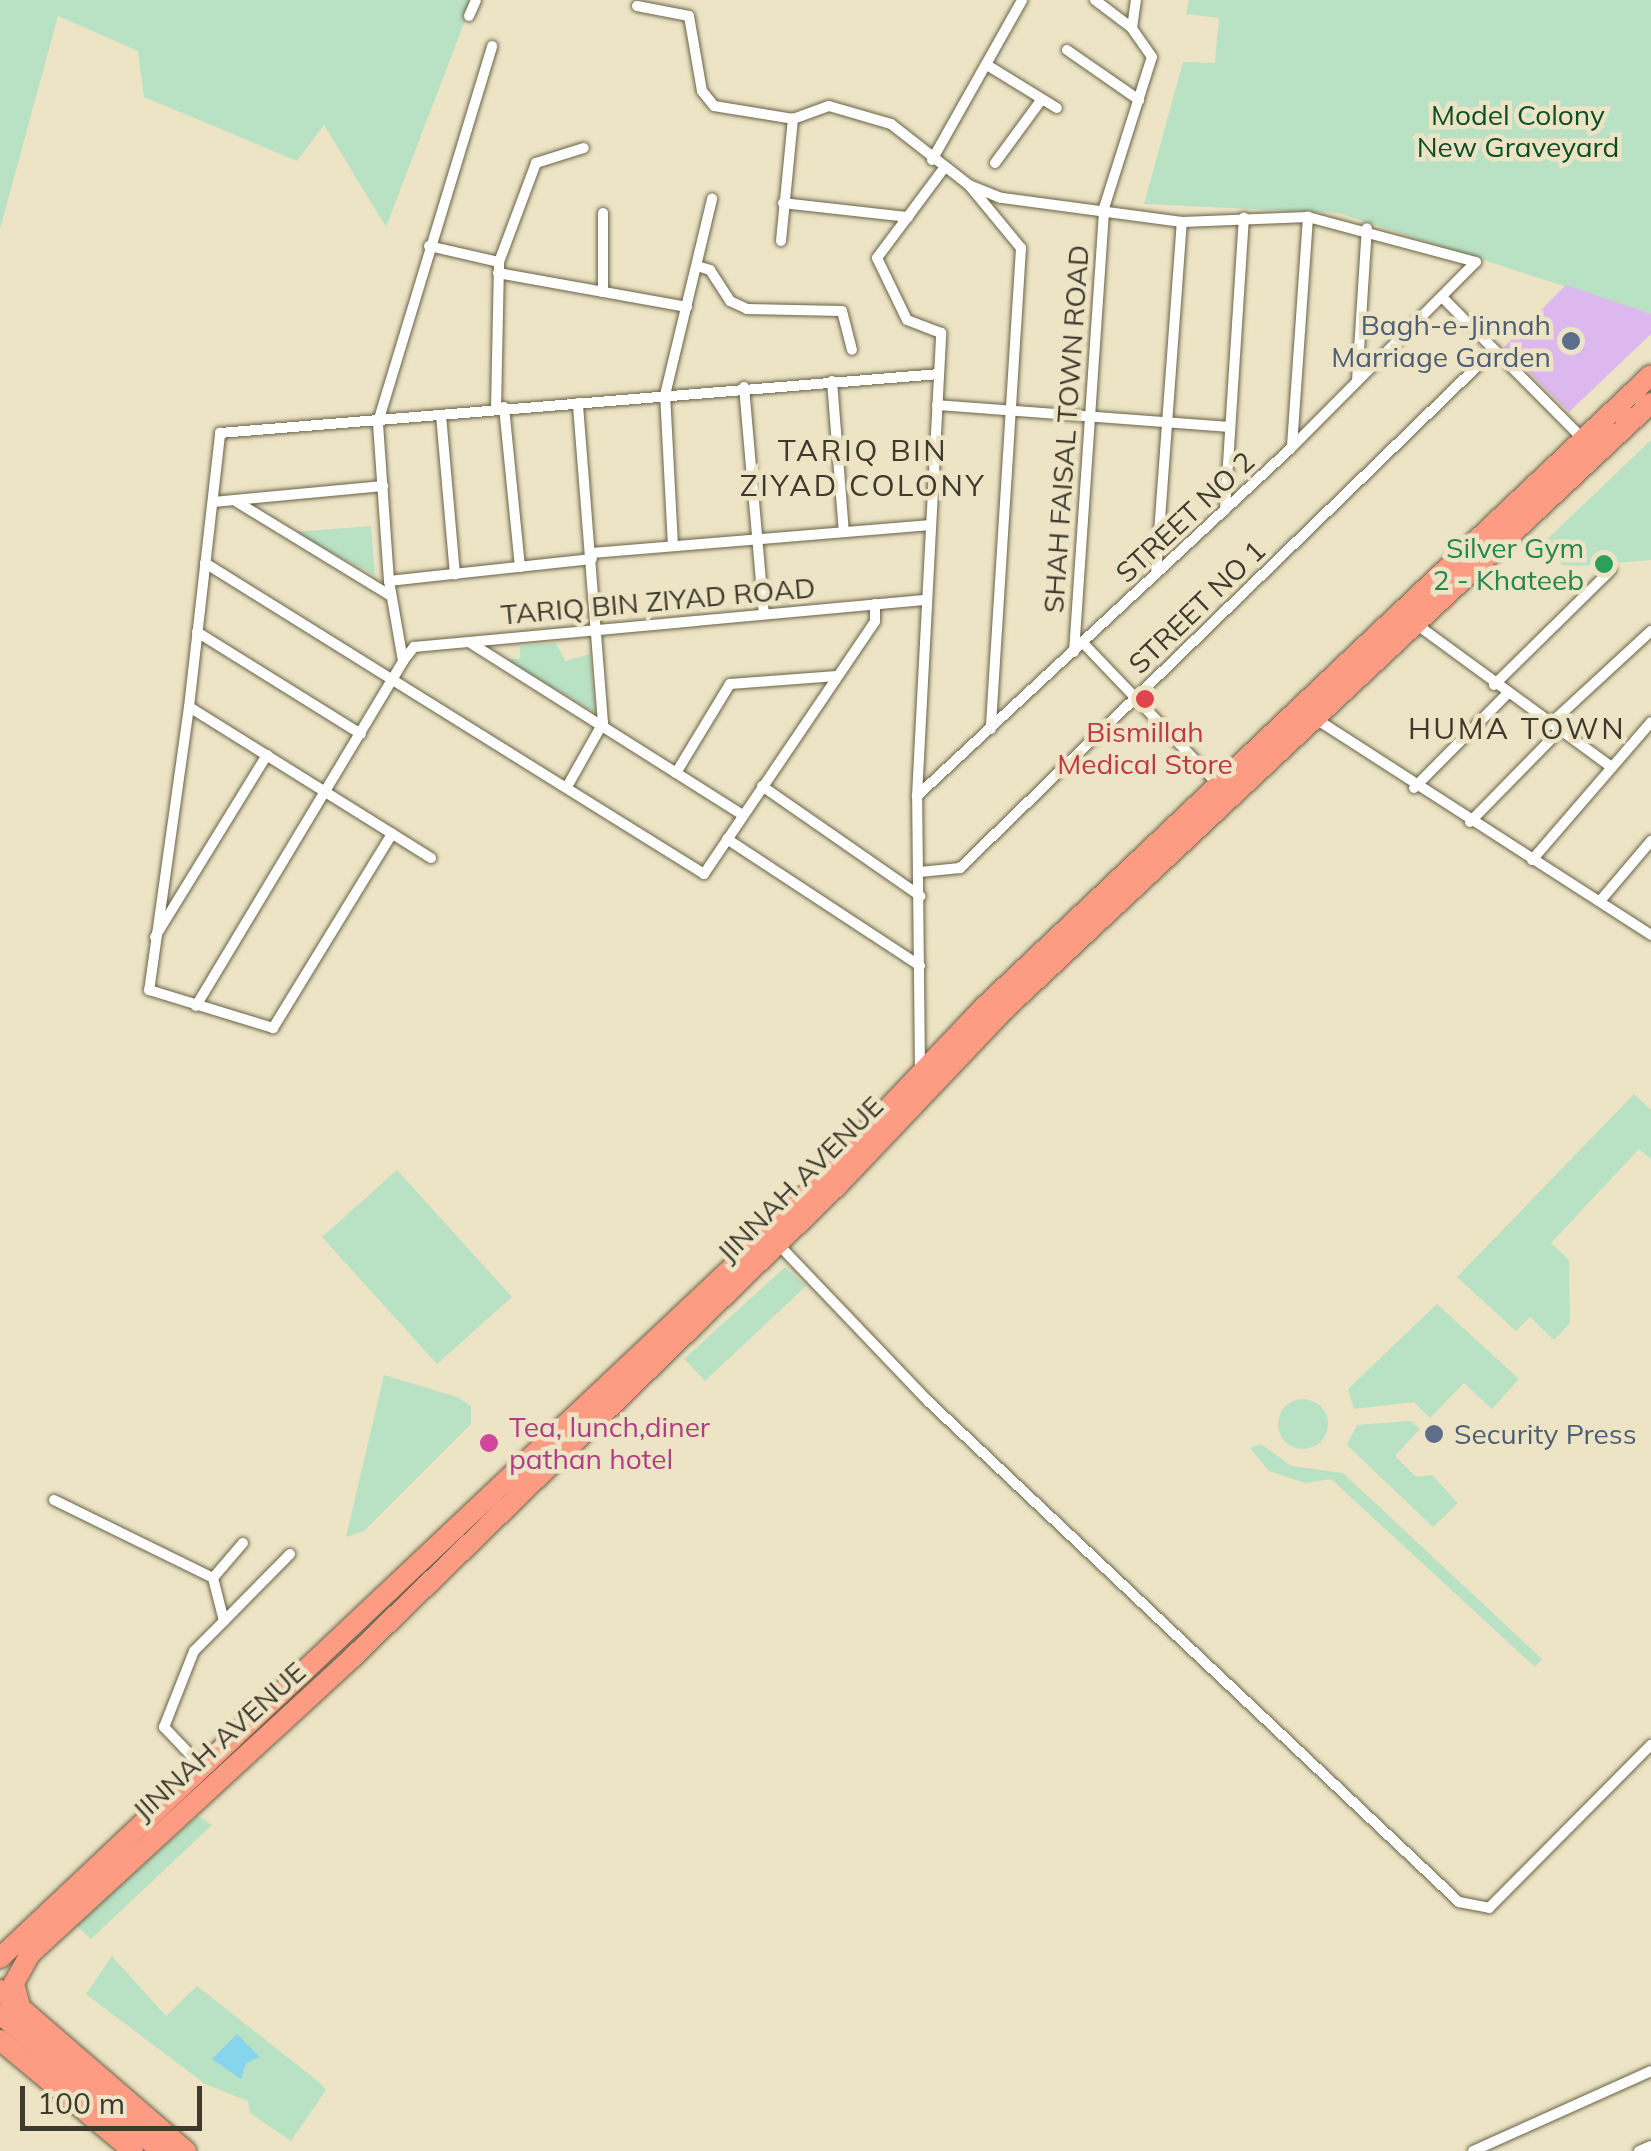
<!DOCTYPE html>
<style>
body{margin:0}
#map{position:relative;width:1651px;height:2151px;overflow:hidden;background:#ece4c5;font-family:Mulish,sans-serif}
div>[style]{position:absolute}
.green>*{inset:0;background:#b9e2c4}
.round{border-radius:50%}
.water>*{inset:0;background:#86d5ec}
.building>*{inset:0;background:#dcb8ee}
.roads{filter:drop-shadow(0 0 2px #696247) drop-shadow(0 0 2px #696247)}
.street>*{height:10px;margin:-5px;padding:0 5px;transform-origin:5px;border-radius:5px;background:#fff}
.highway>*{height:20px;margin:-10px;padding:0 10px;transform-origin:10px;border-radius:10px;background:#fd9c83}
.dots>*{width:28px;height:28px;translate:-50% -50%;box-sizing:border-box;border:5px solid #ece4c5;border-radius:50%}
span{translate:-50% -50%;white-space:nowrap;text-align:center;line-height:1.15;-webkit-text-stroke:9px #ece4c5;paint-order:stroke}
.park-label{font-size:28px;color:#0b4f29}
.service-label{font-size:28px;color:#4e5e75}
.right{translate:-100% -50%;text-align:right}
.left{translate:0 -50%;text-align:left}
.street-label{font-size:28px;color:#3e3a2e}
.leisure-label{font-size:28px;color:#27864d}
.health-label{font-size:28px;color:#be3a42}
.hotel-label{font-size:28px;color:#b23c85}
.neighbourhood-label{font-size:30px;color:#3e3a2e;letter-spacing:2.5px}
.scale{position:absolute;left:20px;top:2086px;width:182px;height:45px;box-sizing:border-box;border:5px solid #3e3a2e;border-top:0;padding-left:12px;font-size:30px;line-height:35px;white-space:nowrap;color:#3e3a2e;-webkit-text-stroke:8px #ece4c5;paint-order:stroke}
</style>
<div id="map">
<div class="green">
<div style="clip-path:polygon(0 0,473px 0,386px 227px,324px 125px,297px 161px,144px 97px,138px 51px,58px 16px,0 229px)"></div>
<div style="clip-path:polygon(1189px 0,1651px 0,1651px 314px,1338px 213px,1144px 204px,1183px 62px,1215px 63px,1219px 18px,1186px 14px)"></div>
<div style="clip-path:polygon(1651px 440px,1651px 560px,1566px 567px,1538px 548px)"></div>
<div style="clip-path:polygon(371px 526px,375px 575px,294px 532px)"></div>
<div style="clip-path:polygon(556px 643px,565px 661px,590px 654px,595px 712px,504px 659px,520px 659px,520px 646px)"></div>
<div style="clip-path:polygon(1634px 1094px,1651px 1110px,1651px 1159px,1639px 1149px,1551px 1243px,1569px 1260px,1570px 1323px,1554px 1340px,1530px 1317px,1516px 1331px,1457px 1277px)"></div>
<div style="clip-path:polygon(397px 1170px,512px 1297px,437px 1364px,322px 1237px)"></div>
<div style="clip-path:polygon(785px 1267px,806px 1286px,705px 1381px,684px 1359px)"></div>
<div style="clip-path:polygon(1437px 1304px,1519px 1379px,1492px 1409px,1464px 1383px,1430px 1418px,1414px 1402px,1354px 1409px,1348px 1389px)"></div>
<div style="clip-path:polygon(384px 1375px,457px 1397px,471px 1406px,471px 1424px,364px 1531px,346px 1537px)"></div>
<div class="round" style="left:1278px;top:1399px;width:50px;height:50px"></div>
<div style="clip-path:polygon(1411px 1421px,1420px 1429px,1395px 1456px,1416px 1477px,1432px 1475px,1458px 1503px,1433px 1527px,1347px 1445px,1357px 1425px)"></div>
<div style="clip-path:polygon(1261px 1444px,1291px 1466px,1343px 1473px,1542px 1659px,1535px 1667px,1331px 1479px,1305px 1483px,1269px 1471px,1250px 1448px)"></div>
<div style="clip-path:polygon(198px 1816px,212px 1825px,91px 1939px,76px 1925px)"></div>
<div style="clip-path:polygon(112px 1956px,166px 2016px,197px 1986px,319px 2082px,326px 2090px,291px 2141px,250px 2113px,248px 2101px,205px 2084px,86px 1994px)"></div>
</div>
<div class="water">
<div style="clip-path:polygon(237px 2034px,260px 2057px,246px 2063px,241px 2079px,212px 2059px)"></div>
</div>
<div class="building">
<div style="clip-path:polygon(1566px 285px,1651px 314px,1651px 334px,1569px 412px,1504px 347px)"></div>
</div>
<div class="roads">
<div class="street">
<div style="left:1095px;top:0;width:46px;rotate:37.1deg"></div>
<div style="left:637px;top:6px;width:53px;rotate:10.9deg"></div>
<div style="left:689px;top:16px;width:76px;rotate:80.2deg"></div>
<div style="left:702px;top:91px;width:19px;rotate:51deg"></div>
<div style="left:714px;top:106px;width:80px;rotate:9.3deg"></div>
<div style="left:793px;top:119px;width:38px;rotate:-20deg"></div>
<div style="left:829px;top:106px;width:65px;rotate:16.2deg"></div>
<div style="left:891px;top:124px;width:99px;rotate:38deg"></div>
<div style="left:969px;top:185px;width:82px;rotate:50.5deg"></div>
<div style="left:1021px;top:248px;width:482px;rotate:93.6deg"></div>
<div style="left:469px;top:16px;width:17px;rotate:-66deg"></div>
<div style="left:1067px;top:50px;width:88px;rotate:34.8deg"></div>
<div style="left:987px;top:65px;width:82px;rotate:31.6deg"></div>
<div style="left:932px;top:160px;width:184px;rotate:-60.6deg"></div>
<div style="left:995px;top:163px;width:79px;rotate:-53.7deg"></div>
<div style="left:783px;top:203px;width:126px;rotate:6.4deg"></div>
<div style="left:603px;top:213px;width:79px;rotate:90deg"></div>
<div style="left:781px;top:241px;width:123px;rotate:-84.4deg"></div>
<div style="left:429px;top:246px;width:72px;rotate:12.9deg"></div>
<div style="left:697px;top:266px;width:14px;rotate:17deg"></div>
<div style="left:710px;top:270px;width:37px;rotate:57deg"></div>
<div style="left:730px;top:301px;width:19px;rotate:25deg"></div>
<div style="left:747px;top:309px;width:95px;rotate:1.2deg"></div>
<div style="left:842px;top:311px;width:40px;rotate:75.6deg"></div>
<div style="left:498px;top:273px;width:192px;rotate:10.2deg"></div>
<div style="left:1442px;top:297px;width:202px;rotate:45.2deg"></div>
<div style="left:832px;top:381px;width:151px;rotate:85.5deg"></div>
<div style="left:1357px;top:381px;width:153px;rotate:-86.3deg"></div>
<div style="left:744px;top:387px;width:228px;rotate:85deg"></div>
<div style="left:937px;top:405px;width:292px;rotate:4.3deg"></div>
<div style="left:504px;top:407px;width:161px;rotate:84.3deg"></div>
<div style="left:496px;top:408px;width:146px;rotate:-88.8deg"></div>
<div style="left:499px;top:262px;width:106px;rotate:-69.5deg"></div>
<div style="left:536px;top:163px;width:50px;rotate:-17.4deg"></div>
<div style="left:441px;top:415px;width:160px;rotate:85deg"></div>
<div style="left:1292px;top:446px;width:230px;rotate:-86deg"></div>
<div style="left:213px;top:502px;width:171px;rotate:-5.4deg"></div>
<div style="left:237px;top:502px;width:180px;rotate:31.4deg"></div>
<div style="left:1225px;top:510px;width:293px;rotate:-86.3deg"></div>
<div style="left:673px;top:546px;width:151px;rotate:-93deg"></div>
<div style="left:665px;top:395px;width:202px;rotate:-76.5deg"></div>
<div style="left:591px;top:553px;width:339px;rotate:-4.7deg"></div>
<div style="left:205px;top:563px;width:588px;rotate:31.93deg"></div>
<div style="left:704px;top:874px;width:305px;rotate:-55.9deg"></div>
<div style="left:875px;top:621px;width:17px;rotate:-90deg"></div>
<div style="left:1156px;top:574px;width:353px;rotate:-85.8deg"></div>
<div style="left:389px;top:581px;width:204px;rotate:-6.2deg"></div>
<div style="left:1416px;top:624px;width:239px;rotate:36.2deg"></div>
<div style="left:197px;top:632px;width:193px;rotate:31.9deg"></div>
<div style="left:469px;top:642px;width:324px;rotate:32.3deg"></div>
<div style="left:1084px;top:644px;width:194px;rotate:46.3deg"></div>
<div style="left:1074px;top:652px;width:445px;rotate:-86.1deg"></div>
<div style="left:1104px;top:208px;width:158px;rotate:-72.4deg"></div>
<div style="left:1152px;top:57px;width:35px;rotate:-125deg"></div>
<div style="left:1132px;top:28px;width:28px;rotate:-82deg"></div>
<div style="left:403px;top:661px;width:18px;rotate:-52deg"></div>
<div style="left:414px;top:647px;width:512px;rotate:-5.27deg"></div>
<div style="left:1494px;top:685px;width:164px;rotate:-44.5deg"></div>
<div style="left:189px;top:707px;width:286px;rotate:98deg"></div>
<div style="left:149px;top:990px;width:130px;rotate:17deg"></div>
<div style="left:273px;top:1028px;width:228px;rotate:-58.5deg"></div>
<div style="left:1316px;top:719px;width:399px;rotate:32.8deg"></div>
<div style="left:1549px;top:725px;width:139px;rotate:-42.7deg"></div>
<div style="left:676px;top:773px;width:104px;rotate:-58.8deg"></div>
<div style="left:730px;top:684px;width:107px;rotate:-4.3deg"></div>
<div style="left:568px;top:785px;width:71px;rotate:-60.6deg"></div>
<div style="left:603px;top:723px;width:321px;rotate:-94.5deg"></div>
<div style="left:762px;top:786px;width:193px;rotate:34.8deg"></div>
<div style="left:1414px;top:788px;width:131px;rotate:-45.3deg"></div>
<div style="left:917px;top:796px;width:508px;rotate:-42.93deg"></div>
<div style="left:1289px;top:450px;width:265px;rotate:-45.2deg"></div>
<div style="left:1476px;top:262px;width:174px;rotate:-165deg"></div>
<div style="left:1308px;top:217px;width:126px;rotate:177.7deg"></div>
<div style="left:1182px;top:222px;width:183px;rotate:-172.4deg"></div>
<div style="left:1001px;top:198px;width:35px;rotate:-158deg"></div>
<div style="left:1470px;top:822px;width:127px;rotate:-45.6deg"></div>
<div style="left:727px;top:839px;width:231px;rotate:33.3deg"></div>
<div style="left:431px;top:858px;width:285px;rotate:-148deg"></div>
<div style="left:189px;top:707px;width:276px;rotate:-83.5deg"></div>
<div style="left:220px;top:433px;width:721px;rotate:-4.69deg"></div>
<div style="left:1532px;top:860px;width:182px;rotate:-49.2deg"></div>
<div style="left:920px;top:872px;width:40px;rotate:-5.7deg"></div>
<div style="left:960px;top:868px;width:743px;rotate:-44.13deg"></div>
<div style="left:1600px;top:901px;width:79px;rotate:-49.6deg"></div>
<div style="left:155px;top:937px;width:214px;rotate:-58.4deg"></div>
<div style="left:196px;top:1006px;width:402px;rotate:-59deg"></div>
<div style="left:403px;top:661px;width:81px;rotate:-99.9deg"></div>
<div style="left:389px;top:581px;width:159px;rotate:-94deg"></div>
<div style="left:378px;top:422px;width:393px;rotate:-73.1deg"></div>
<div style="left:920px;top:1071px;width:275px;rotate:-90.6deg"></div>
<div style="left:917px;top:796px;width:464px;rotate:-87deg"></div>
<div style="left:941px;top:333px;width:36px;rotate:-159deg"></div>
<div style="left:907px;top:320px;width:69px;rotate:-115.8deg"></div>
<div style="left:877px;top:258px;width:112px;rotate:-53.3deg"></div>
<div style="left:778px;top:1244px;width:219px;rotate:46.3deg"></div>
<div style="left:929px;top:1402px;width:729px;rotate:43.33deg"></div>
<div style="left:1459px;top:1902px;width:31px;rotate:11deg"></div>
<div style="left:1489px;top:1908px;width:230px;rotate:-45.2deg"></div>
<div style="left:54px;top:1500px;width:177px;rotate:26.1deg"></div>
<div style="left:213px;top:1578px;width:44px;rotate:75.7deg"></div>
<div style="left:224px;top:1621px;width:42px;rotate:135deg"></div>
<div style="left:194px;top:1651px;width:82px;rotate:111.5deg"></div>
<div style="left:164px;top:1727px;width:55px;rotate:46.5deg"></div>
<div style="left:213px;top:1578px;width:46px;rotate:-49.4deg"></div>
<div style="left:224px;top:1621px;width:94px;rotate:-45.4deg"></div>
<div style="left:1473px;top:2151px;width:195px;rotate:-24.2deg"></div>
<div style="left:1639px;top:2151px;width:13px;rotate:-23deg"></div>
</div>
<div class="highway">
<div style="left:0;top:1958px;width:1070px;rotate:-43.33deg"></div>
<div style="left:778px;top:1224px;width:301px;rotate:-46.5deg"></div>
<div style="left:985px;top:1006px;width:917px;rotate:-43.45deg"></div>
<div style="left:0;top:1990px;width:246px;rotate:40.9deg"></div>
<div style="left:20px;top:2006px;width:24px;rotate:-105deg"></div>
<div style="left:14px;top:1983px;width:33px;rotate:-61deg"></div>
<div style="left:30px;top:1954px;width:439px;rotate:-42.6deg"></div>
<div style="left:353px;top:1657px;width:675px;rotate:-44.22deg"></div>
<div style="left:837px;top:1186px;width:244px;rotate:-46.5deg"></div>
<div style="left:1005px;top:1009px;width:886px;rotate:-43.17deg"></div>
<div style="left:0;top:2014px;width:211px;rotate:40.4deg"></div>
<div style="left:0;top:2040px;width:173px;rotate:39.8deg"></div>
</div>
</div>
<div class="dots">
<div style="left:1571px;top:341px;background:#5c6f8a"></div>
<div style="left:1604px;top:564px;background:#2e9e5b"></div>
<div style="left:1145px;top:699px;background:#e0444e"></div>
<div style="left:1434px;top:1434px;background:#5c6f8a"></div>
<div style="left:489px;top:1443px;background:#d1479c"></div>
</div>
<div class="park-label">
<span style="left:1518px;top:131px">Model Colony<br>New Graveyard</span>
</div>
<div class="service-label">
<span class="right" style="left:1551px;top:341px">Bagh-e-Jinnah<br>Marriage Garden</span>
<span class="left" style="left:1454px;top:1434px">Security Press</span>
</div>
<div class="street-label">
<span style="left:1066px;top:429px;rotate:-86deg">SHAH FAISAL TOWN ROAD</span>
<span style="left:1185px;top:517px;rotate:-43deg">STREET NO 2</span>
<span style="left:658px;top:601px;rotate:-5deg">TARIQ BIN ZIYAD ROAD</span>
<span style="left:1197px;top:607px;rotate:-44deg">STREET NO 1</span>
<span style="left:800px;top:1179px;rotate:-45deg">JINNAH AVENUE</span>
<span style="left:219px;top:1741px;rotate:-42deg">JINNAH AVENUE</span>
</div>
<div class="leisure-label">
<span class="right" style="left:1584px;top:564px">Silver Gym<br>2 - Khateeb</span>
</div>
<div class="health-label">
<span style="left:1145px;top:748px">Bismillah<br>Medical Store</span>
</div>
<div class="hotel-label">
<span class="left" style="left:509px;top:1443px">Tea, lunch,diner<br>pathan hotel</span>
</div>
<div class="neighbourhood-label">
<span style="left:863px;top:467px">TARIQ BIN<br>ZIYAD COLONY</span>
<span style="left:1517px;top:728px">HUMA TOWN</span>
</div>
<div class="scale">100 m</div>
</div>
